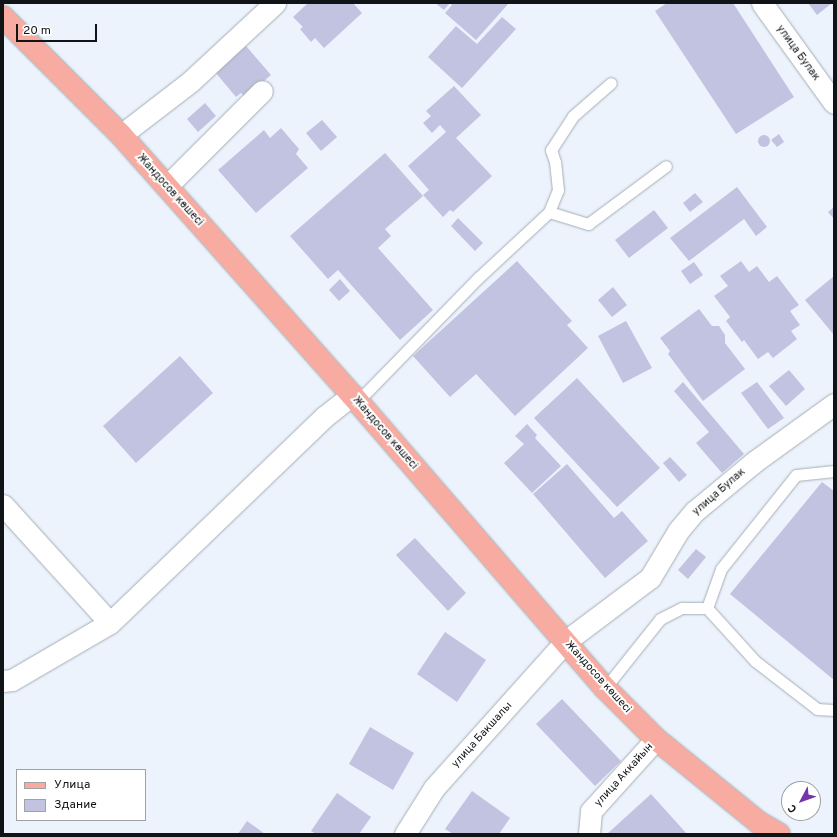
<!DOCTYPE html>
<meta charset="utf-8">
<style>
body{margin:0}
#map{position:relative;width:837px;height:837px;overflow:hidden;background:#ecf3fc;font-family:Overpass,sans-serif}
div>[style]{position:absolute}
.building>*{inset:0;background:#c2c3e1}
.round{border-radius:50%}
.roads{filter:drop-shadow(0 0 1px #a6adb5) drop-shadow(0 0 1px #a6adb5)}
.lane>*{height:11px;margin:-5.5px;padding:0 5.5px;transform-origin:5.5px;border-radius:5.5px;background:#fff}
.street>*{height:21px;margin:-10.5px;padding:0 10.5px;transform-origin:10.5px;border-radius:10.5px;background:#fff}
.primary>*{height:22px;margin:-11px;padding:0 11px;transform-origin:11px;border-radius:11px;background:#f8aca1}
span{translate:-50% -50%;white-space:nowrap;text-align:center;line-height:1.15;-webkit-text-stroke:4px #fff;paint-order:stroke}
.street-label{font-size:11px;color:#111417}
.frame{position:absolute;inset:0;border:4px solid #111417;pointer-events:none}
.legend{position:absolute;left:16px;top:769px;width:130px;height:52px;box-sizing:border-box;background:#fff;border:1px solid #a0a1a2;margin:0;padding:5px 7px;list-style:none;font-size:12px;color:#111417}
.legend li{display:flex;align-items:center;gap:8px;height:20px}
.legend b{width:20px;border:1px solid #a0a1a2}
.north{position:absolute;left:781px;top:781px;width:40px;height:40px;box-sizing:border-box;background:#fff;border:1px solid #a0a1a2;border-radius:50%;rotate:229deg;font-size:11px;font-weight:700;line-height:16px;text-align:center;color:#111417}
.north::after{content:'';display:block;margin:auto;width:14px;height:18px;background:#7535aa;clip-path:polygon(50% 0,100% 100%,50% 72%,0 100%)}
.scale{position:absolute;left:16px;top:24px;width:81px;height:18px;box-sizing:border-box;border:2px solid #111417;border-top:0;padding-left:5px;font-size:12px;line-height:14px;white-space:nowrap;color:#111417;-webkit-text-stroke:3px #fff;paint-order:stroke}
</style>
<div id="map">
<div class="building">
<div style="clip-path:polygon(308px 3px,353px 3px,362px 13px,324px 48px,315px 38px,311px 42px,300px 29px,303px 27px,293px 17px)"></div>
<div style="clip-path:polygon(435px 3px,509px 3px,476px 40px,445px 13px,452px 5px,450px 3px,444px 10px)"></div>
<div style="clip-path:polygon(667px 3px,733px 3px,794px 97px,736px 134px,655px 11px)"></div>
<div style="clip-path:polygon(808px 3px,832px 3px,817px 15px)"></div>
<div style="clip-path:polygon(502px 17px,516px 29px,462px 88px,428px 57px,456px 26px,477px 44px)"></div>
<div style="clip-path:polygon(246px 46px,271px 75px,245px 97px,241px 93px,236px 97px,215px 72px)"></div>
<div style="clip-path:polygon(454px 86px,481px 115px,456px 138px,492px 176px,453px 212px,450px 210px,443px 217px,423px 195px,429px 190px,408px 166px,446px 132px,440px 125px,432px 133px,423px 123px,431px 116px,426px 111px)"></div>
<div style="clip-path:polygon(205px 103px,216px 116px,198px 132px,187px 119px)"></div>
<div style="clip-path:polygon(322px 120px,337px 137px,321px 151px,306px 133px)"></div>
<div style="clip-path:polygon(281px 128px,299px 149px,296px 154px,308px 168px,256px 213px,218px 170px,264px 130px,270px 138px)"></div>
<div style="clip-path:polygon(779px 134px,784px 142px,777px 147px,771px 140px)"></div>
<div class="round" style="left:758px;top:135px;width:12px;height:12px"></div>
<div style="clip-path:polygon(385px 153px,423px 196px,385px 229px,391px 236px,378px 248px,433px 310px,400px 340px,338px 270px,328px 279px,290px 236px)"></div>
<div style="clip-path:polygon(737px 187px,767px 227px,756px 236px,744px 219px,689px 261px,670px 238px)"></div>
<div style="clip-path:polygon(695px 193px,703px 202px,690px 212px,683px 203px)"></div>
<div style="clip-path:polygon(834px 207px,834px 219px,828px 212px)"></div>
<div style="clip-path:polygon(654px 210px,668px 228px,629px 258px,615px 240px)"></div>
<div style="clip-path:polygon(458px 218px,483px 243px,475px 251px,451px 226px)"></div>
<div style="clip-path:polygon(517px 261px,572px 321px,567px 325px,588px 348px,515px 416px,476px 374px,450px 397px,413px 356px)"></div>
<div style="clip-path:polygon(741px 261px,749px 272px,757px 266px,769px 282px,777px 276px,799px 305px,790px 311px,800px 325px,791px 331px,797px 339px,773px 358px,768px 352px,758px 359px,744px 340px,742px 342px,726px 321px,730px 317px,714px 296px,728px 286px,720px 276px)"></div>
<div style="clip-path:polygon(694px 262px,703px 275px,690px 284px,681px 271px)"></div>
<div style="clip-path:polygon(834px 276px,834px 335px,805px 300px)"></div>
<div style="clip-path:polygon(340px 279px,350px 291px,339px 301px,329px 290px)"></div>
<div style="clip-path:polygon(613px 287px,627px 305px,612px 317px,598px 300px)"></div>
<div style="clip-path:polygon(699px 309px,712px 326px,719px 326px,725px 335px,725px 343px,745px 369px,703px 401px,668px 354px,670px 351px,660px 338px)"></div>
<div style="clip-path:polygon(626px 321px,652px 368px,623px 383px,598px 336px)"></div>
<div style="clip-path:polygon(180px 356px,213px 393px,136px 463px,103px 426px)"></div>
<div style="clip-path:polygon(789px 370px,805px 389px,786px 406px,769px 386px)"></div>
<div style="clip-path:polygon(577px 378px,660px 468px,617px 507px,534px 418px)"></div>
<div style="clip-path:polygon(683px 382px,744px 454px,722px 473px,696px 443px,709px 432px,674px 391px)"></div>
<div style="clip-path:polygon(757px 382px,784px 418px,768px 429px,741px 393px)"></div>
<div style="clip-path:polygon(527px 424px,537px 435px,535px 438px,561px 466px,532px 493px,504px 463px,524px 444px,515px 436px)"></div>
<div style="clip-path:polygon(670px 457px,687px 475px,679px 482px,663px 463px)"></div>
<div style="clip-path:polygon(567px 464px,614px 518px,622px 511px,648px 541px,605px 578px,533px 494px)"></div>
<div style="clip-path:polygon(822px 482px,834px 491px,834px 680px,730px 594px)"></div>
<div style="clip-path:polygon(415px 538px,466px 593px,448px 611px,396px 555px)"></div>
<div style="clip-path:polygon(696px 549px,706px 557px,688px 579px,678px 570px)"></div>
<div style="clip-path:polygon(445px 632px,486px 660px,457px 702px,417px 674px)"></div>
<div style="clip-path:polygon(562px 699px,621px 761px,595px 786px,536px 724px)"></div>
<div style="clip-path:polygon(370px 727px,414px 753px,393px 790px,349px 764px)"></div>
<div style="clip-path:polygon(472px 791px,510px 818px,499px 834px,453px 834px,445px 829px)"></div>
<div style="clip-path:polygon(337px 793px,371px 817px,359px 834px,316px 834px,311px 831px)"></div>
<div style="clip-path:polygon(651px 794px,687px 834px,607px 834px)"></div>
<div style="clip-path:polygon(247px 821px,265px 834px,238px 834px)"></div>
</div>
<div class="roads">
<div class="lane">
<div style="left:549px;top:212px;width:24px;rotate:-68deg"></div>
<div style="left:558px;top:190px;width:28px;rotate:-96deg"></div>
<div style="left:555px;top:162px;width:13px;rotate:-108deg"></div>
<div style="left:551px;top:150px;width:40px;rotate:-57.1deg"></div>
<div style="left:573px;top:116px;width:50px;rotate:-41deg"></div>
<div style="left:358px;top:401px;width:172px;rotate:-45.7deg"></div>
<div style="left:478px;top:278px;width:97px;rotate:-42.9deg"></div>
<div style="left:549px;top:212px;width:41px;rotate:17.1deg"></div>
<div style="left:588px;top:224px;width:97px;rotate:-36.6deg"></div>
<div style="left:834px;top:471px;width:38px;rotate:174deg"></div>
<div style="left:796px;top:475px;width:120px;rotate:128.6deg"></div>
<div style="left:721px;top:569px;width:41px;rotate:109.7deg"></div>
<div style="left:707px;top:608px;width:72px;rotate:47.8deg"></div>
<div style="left:755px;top:661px;width:78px;rotate:37.7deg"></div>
<div style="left:817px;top:709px;width:17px;rotate:3deg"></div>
<div style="left:605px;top:688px;width:88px;rotate:-51.4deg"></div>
<div style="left:660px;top:619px;width:25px;rotate:-27deg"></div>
<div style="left:682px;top:608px;width:25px"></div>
</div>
<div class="street">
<div style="left:762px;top:3px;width:123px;rotate:54.2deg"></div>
<div style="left:121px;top:135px;width:88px;rotate:-37.6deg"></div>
<div style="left:191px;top:81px;width:115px;rotate:-42.9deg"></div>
<div style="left:167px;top:186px;width:134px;rotate:-45deg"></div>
<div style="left:3px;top:505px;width:159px;rotate:47.8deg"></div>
<div style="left:110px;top:623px;width:297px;rotate:-43.9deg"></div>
<div style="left:324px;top:417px;width:36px;rotate:-38deg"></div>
<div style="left:3px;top:681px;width:9px;rotate:-6deg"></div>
<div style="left:12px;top:680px;width:113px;rotate:-30.2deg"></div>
<div style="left:405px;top:834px;width:54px;rotate:-57.8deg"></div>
<div style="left:434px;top:788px;width:198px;rotate:-48.1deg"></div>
<div style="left:566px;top:641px;width:105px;rotate:-36.9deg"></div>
<div style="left:650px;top:578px;width:55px;rotate:-59.2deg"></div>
<div style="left:678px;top:531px;width:26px;rotate:-50deg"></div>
<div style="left:695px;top:511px;width:77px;rotate:-39.7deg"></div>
<div style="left:754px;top:462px;width:99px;rotate:-35.9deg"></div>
<div style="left:589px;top:834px;width:23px;rotate:-85deg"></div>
<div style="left:591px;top:811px;width:97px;rotate:-47.9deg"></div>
</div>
<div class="primary">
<div style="left:3px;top:17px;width:167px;rotate:45deg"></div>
<div style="left:121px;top:135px;width:348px;rotate:48.4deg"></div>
<div style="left:352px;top:395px;width:387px;rotate:49.2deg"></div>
<div style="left:605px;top:688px;width:72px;rotate:45deg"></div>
<div style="left:656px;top:739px;width:132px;rotate:39.1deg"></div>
<div style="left:758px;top:822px;width:24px;rotate:30deg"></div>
</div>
</div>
<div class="street-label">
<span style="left:798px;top:53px;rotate:54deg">улица Булак</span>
<span style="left:170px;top:190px;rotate:48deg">Жандосов көшесі</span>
<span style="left:385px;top:433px;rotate:49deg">Жандосов көшесі</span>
<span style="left:719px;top:492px;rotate:-41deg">улица Булак</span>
<span style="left:598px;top:677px;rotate:48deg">Жандосов көшесі</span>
<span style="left:482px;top:735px;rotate:-48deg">улица Бакшалы</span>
<span style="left:624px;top:775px;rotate:-48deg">улица Аккайын</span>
</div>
<div class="frame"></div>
<ul class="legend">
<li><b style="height:5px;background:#f8aca1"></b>Улица</li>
<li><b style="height:11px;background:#c2c3e1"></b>Здание</li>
</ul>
<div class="north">С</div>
<div class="scale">20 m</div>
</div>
